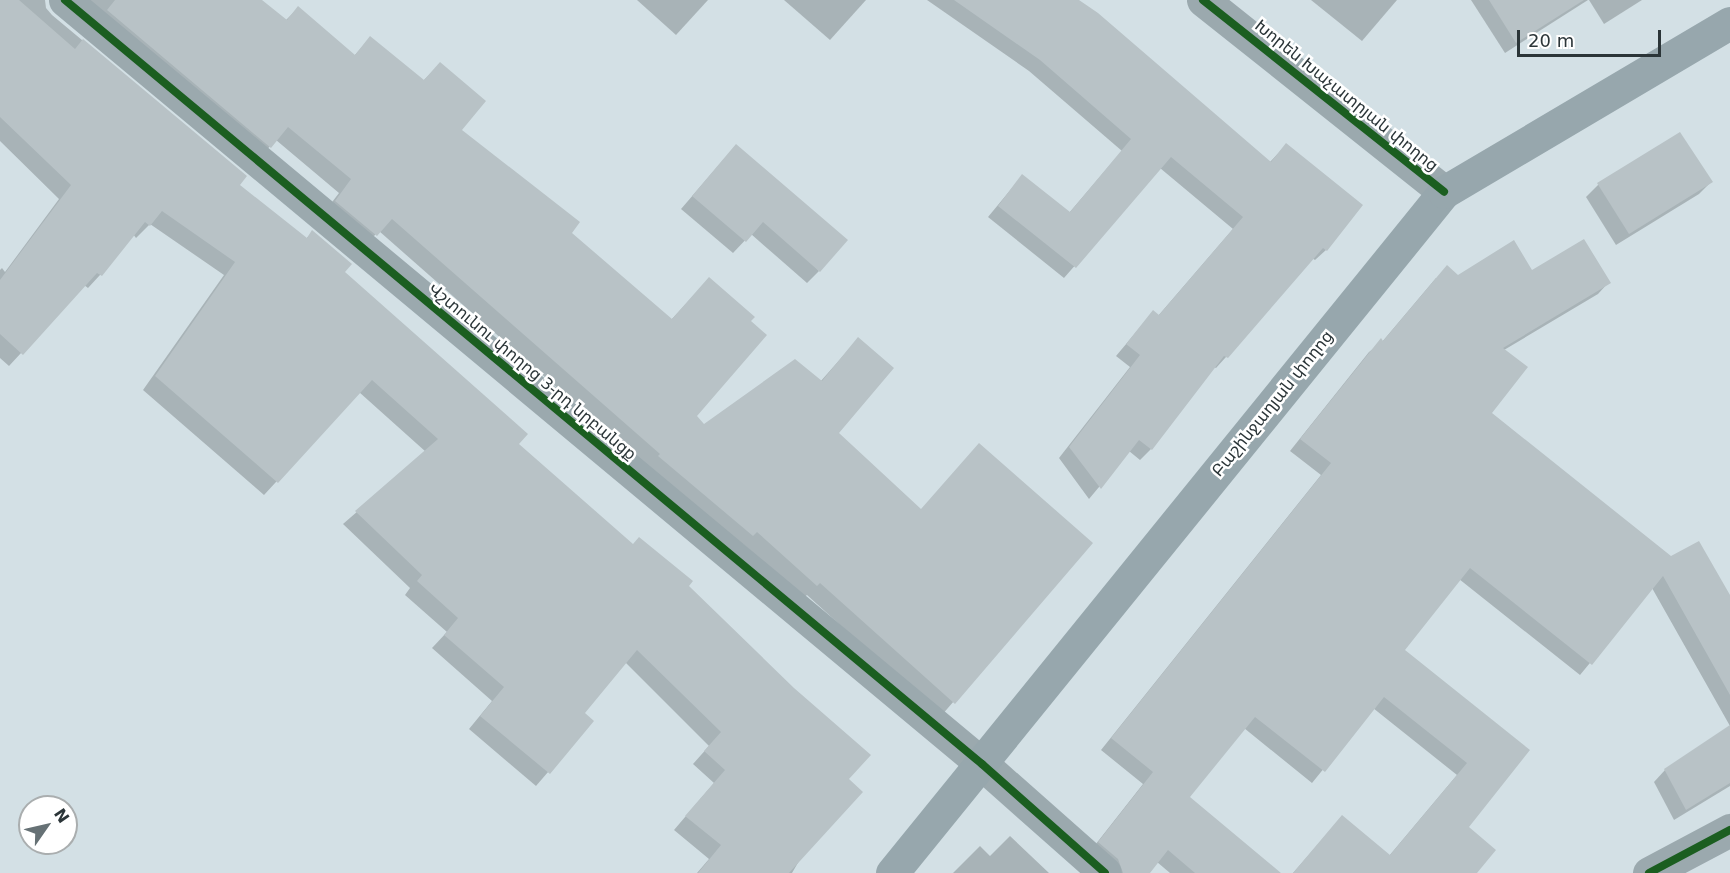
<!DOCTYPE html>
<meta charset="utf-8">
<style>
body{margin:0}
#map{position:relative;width:1730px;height:873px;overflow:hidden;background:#d3e0e5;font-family:"DejaVu Sans","Noto Sans Armenian",sans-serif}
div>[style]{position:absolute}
.shadow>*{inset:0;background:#0003}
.building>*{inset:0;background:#b8c2c6}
.minor>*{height:33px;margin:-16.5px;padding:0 16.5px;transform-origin:16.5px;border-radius:16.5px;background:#9ba9ae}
.secondary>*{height:33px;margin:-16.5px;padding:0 16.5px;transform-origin:16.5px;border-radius:16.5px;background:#97a7ad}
.cycleway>*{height:8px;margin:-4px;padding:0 4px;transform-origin:4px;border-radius:4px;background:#1b5e20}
span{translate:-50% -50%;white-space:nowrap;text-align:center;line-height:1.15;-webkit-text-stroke:5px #fff;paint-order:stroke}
.street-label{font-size:16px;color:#2b3538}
.north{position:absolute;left:18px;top:795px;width:60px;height:60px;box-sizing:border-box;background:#fff;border:2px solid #aaaeaf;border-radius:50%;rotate:56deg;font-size:16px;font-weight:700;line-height:24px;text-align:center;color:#2b3538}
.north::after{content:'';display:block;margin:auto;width:21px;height:27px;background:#667175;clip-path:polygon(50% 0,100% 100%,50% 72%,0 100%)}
.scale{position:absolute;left:1517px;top:30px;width:144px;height:27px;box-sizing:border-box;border:3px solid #2b3538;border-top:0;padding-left:8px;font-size:18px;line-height:21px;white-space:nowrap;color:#2b3538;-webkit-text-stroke:4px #fff;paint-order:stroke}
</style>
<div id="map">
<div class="shadow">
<div style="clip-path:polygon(0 0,45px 0,46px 8px,52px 15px,245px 176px,238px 185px,306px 239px,312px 232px,343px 272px,517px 444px,633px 546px,687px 586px,847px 779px,792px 873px,697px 873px,709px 859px,674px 830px,714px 783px,693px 764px,709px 746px,625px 662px,583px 714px,592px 721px,536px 786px,469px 729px,492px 701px,432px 648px,447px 632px,405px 595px,410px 588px,343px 524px,426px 452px,359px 392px,264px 495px,143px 390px,224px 275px,150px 224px,136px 238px,133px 234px,100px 275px,88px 288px,84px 285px,9px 366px,0 358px,0 270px,2px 268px,5px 272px,59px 199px,0 141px)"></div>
<div style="clip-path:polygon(67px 0,259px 0,285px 21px,298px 8px,354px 56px,370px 38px,423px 81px,440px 64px,460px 130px,570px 233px,671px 320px,709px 279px,695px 416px,704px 426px,820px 382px,858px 339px,837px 434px,920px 511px,1091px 543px,941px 716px,807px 595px,803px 598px,743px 544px,739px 548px,379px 231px,363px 247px,323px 214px,339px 193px,276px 140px,258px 159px)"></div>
<div style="clip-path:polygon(637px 0,708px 0,676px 35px)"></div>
<div style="clip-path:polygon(784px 0,866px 0,830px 40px)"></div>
<div style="clip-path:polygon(927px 0,1076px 0,1269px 163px,1286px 145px,1326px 250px,1315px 260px,1312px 258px,1226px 357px,1216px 368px,1214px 367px,1151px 449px,1140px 460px,1129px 451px,1089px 499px,1059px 458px,1130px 367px,1116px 356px,1153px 312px,1158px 316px,1233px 229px,1160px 168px,1064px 278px,988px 217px,1022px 176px,1069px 213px,1122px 151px,1029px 71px)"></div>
<div style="clip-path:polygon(1311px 0,1397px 0,1362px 41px)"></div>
<div style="clip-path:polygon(1471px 0,1588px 0,1505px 53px)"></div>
<div style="clip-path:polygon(1589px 0,1642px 0,1604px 24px)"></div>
<div style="clip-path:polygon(725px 158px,819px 271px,807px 283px,751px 234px,733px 253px,681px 209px)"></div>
<div style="clip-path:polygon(1711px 182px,1699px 194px,1616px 245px,1586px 197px,1598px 185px)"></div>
<div style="clip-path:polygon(1531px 272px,1609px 282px,1598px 294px,1504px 350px,1489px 413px,1671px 558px,1730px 598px,1730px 726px,1652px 588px,1580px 675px,1459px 579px,1403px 650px,1528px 750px,1467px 827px,1475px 873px,1293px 873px,1342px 817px,1389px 856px,1457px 775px,1373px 708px,1312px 783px,1244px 728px,1188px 798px,1279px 873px,1170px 873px,1157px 862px,1148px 873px,1107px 873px,1088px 854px,1143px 784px,1101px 750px,1321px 475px,1290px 451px,1369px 352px,1382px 342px,1436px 278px)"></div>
<div style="clip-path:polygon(1730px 727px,1730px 786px,1674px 820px,1654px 782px,1665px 770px)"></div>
<div style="clip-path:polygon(1010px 836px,1049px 873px,953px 873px,980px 846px,990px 856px)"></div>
</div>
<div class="building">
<div style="clip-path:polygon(0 0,19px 0,75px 49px,83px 39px,247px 176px,240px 185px,307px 238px,312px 230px,352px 264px,345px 272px,528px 434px,519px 444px,633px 544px,639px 537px,693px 581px,689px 586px,794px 688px,871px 755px,849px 779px,863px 792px,789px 873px,698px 873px,721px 845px,685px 816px,725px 770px,704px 751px,721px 732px,637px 650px,585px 713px,594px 721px,550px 774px,480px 716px,504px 687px,444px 635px,458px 618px,417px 581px,422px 575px,355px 511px,438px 439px,372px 380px,278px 483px,155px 376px,235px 262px,162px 211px,150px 226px,145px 222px,102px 276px,97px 273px,23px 355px,0 334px,0 280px,71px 185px,0 117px)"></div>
<div style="clip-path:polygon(115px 0,262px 0,287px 20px,298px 6px,355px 55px,370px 36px,424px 80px,440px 62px,486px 101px,462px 130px,580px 222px,572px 233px,672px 319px,709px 277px,755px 317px,751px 321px,767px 335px,697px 416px,704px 424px,795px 359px,822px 381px,858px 337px,894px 368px,839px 433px,921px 509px,979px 443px,1093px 543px,955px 704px,820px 583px,817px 586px,757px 532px,753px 536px,658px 456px,660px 454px,392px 219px,377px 236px,335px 201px,351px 179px,288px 127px,271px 148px,107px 10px)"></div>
<div style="clip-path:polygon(954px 0,1079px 0,1098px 13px,1271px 162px,1286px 143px,1363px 205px,1327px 251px,1323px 248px,1228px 358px,1224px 356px,1152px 450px,1139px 440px,1101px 489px,1069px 447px,1140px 355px,1126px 344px,1153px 310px,1159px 315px,1243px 217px,1171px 157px,1076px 268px,998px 206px,1022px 174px,1070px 212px,1131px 139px,1040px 60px)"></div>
<div style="clip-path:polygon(1489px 0,1584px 0,1516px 43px)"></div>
<div style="clip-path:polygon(1680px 132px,1713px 182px,1629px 234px,1597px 183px)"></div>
<div style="clip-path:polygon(736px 144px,848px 240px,820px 272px,763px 222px,746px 242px,692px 196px)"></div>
<div style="clip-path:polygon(1584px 239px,1611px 283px,1503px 348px,1528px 367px,1492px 413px,1671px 556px,1699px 541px,1730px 595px,1730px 695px,1663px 576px,1592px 665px,1470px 568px,1405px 650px,1530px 750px,1469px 827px,1496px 850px,1477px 873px,1293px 873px,1342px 815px,1390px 855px,1467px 763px,1384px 697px,1325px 772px,1255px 717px,1190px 797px,1281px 873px,1195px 873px,1168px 850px,1150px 873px,1123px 873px,1118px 859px,1098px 842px,1153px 772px,1111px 738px,1331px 463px,1300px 439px,1381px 338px,1383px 341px,1447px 265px,1458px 275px,1514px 240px,1532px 270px)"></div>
<div style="clip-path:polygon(1730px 725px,1730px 783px,1686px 810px,1664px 769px)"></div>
</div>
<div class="minor">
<div style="left:65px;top:0;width:1194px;rotate:39.8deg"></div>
<div style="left:982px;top:764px;width:164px;rotate:41.5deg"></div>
<div style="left:1203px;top:0;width:308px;rotate:38.5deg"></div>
<div style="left:1649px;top:873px;width:92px;rotate:-28deg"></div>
</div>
<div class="secondary">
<div style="left:892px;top:873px;width:877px;rotate:-50.97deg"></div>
<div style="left:1444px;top:192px;width:332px;rotate:-30.6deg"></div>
</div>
<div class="cycleway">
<div style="left:65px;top:0;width:1194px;rotate:39.8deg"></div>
<div style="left:982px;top:764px;width:164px;rotate:41.5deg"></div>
<div style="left:1203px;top:0;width:308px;rotate:38.5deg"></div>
<div style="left:1649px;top:873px;width:92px;rotate:-28deg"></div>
</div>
<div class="street-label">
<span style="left:1346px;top:96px;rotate:39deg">Խորեն Խաչատրյան փողոց</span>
<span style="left:532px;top:372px;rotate:40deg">Վշտունու փողոց 3-րդ նրբանցք</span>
<span style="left:1273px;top:404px;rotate:-51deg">Բաշինջաղյան փողոց</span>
</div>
<div class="north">N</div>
<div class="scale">20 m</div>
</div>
